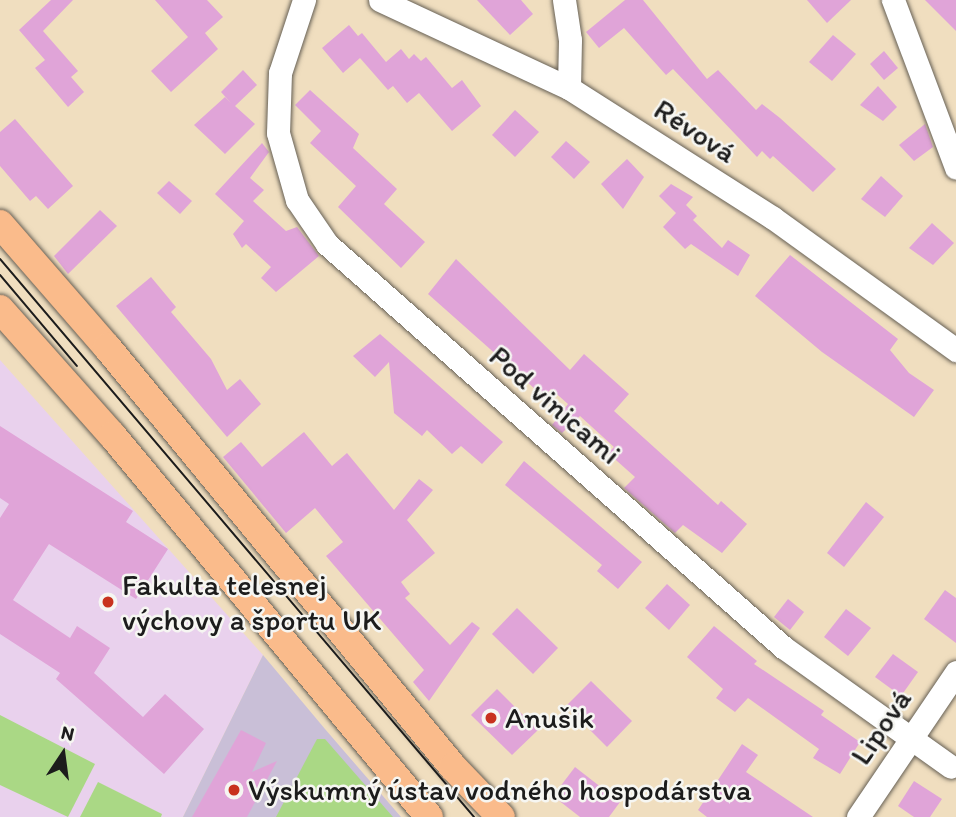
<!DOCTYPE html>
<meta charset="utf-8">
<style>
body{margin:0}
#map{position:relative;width:956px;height:817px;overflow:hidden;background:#f0debf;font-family:Itim,sans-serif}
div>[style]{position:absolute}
.built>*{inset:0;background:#e9d1ed}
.industrial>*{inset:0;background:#c9bfd7}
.green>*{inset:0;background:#aad885}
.building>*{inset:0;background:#e0a4d8}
.roads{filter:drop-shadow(0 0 2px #666055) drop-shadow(0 0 2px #666055)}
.minor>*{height:23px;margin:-11.5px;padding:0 11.5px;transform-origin:11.5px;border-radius:11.5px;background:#fff}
.major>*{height:28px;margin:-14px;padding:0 14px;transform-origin:14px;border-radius:14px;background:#fabb8b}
.tram>*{height:2px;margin:-1px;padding:0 1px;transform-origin:1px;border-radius:1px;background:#1c1c1c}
.dots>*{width:19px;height:19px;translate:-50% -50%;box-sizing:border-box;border:4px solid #f6f6f2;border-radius:50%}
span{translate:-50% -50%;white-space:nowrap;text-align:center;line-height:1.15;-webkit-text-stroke:5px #f6f6f2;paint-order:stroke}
.street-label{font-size:30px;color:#1c1c1c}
.poi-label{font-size:30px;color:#1c1c1c}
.left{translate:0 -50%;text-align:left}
.north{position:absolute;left:28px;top:719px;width:70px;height:70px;-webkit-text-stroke:5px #f6f6f2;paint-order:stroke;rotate:13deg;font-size:19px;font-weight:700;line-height:28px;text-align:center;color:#1c1c1c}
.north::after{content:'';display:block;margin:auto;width:24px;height:32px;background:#1c1c1c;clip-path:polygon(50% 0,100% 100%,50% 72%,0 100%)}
</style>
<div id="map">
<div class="built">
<div style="clip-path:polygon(0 360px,263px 655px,183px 817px,0 817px)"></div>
</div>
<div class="industrial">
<div style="clip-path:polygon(263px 655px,325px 729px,401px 817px,183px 817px)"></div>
</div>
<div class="green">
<div style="clip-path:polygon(0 715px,95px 764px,68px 817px,0 785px)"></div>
<div style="clip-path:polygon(317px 739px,325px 739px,393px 817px,276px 817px)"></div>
<div style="clip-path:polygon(98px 782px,162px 814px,161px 817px,80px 817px)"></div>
</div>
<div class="building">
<div style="clip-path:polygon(51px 0,73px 0,43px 31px,78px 71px,71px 77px,84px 92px,68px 107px,35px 68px,45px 60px,19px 30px)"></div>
<div style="clip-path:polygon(155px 0,207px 0,223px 17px,205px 33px,218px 49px,171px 92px,151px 71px,188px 37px)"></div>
<div style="clip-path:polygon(477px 0,521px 0,533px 14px,510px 35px)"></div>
<div style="clip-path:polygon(625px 0,643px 0,707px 79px,718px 70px,756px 110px,762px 104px,780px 118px,836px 169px,813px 192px,773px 156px,770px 159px,762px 151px,757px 157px,673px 69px,666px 75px,624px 28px,599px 48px,586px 32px)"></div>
<div style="clip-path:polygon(807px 0,851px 0,827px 23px)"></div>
<div style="clip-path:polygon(925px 0,956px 0,956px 31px)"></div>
<div style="clip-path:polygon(349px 25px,358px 36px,362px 33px,386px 62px,401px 49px,409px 59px,414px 54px,421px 61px,426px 57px,452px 88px,462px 80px,481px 106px,452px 131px,419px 93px,407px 103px,393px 86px,388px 90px,360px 58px,343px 73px,322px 48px)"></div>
<div style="clip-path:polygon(833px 35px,856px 54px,832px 81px,809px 62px)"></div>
<div style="clip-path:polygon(884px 51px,898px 68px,884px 80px,870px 64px)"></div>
<div style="clip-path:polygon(243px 70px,257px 85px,235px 106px,255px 124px,225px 154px,194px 125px,225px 97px,231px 103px,221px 92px)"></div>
<div style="clip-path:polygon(878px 86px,897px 107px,883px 121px,860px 105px)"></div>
<div style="clip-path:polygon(310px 90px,359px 134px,353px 148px,397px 189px,384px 204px,425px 242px,401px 268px,338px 207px,356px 186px,310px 143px,321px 131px,295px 105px)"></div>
<div style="clip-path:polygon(515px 110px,539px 132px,515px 157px,492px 135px)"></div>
<div style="clip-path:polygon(15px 119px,73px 186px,48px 209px,36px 196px,30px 201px,0 166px,0 132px)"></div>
<div style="clip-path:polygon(925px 124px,933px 147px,914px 161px,899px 145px)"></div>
<div style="clip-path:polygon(566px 141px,590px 162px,574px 179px,551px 157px)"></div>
<div style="clip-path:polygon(262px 143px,269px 152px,250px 178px,264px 190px,253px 201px,286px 231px,297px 227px,319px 256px,276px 292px,261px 278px,271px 267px,246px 244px,242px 248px,233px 234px,244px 221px,215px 194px)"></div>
<div style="clip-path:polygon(627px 159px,644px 177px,623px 209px,601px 184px)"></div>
<div style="clip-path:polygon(881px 176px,903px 196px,885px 217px,861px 199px)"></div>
<div style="clip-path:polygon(169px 181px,192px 201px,180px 214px,157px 193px)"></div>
<div style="clip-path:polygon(671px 184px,693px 197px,686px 205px,697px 216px,693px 220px,722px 248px,728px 240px,750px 255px,738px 276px,691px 244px,685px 249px,663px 227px,676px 213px,659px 196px)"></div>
<div style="clip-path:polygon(100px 210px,117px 226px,68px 274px,54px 256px)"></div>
<div style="clip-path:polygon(932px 223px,954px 243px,933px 265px,909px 248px)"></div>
<div style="clip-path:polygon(790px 255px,898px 339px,890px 350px,909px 373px,934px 390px,914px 417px,822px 352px,755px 296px)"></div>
<div style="clip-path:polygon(456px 259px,570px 370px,584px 354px,629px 394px,614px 411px,718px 505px,721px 501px,747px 524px,722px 553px,683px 525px,675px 533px,624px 488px,635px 477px,608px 453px,614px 447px,580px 416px,562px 433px,552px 425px,568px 404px,551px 389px,544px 397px,428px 294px)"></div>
<div style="clip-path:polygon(151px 277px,176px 307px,171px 312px,211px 359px,227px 390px,240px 379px,261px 404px,227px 437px,116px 306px)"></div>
<div style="clip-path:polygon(380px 334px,503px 442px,482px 464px,461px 446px,452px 454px,427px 430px,422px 436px,394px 413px,389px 362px,375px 377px,353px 356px)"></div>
<div style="clip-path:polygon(0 426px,133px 511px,126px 522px,168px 549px,136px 599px,49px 544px,13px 600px,70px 638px,77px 626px,110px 648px,94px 673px,143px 717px,165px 694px,204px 729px,164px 774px,56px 679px,60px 673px,0 634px,0 518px,9px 504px,0 498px)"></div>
<div style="clip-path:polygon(304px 432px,332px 466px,347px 453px,394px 510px,419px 479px,433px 490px,407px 520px,435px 553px,401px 582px,410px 594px,405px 598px,450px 645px,472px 622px,480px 628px,429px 701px,413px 682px,424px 670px,326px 556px,343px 542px,315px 508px,286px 533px,223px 457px,241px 442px,262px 467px)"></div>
<div style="clip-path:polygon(524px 461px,642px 562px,618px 589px,597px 571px,602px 565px,505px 485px)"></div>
<div style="clip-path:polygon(866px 502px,884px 517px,844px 567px,827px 553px)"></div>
<div style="clip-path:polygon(667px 584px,690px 605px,669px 630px,645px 608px)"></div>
<div style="clip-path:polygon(945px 590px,956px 598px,956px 643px,924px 619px)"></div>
<div style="clip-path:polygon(788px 599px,804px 612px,790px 630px,774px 617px)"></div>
<div style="clip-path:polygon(517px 608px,558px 648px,533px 674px,492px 634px)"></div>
<div style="clip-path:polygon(846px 609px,871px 628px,848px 656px,824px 637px)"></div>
<div style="clip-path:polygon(714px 626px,757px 661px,754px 664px,824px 711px,821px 715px,860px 742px,840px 774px,813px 758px,819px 749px,748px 698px,735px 712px,716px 698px,723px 689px,687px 657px)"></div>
<div style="clip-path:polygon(893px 654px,918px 672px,901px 696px,875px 677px)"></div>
<div style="clip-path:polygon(591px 681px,632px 721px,607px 747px,566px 706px)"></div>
<div style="clip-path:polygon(497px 689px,538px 730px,512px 755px,471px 715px)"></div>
<div style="clip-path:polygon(241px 730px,266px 743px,252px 772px,277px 761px,247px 817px,192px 817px)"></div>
<div style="clip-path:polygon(742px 744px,758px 755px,746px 772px,813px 817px,707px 817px,698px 810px)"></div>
<div style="clip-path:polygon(575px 767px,620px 802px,609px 817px,580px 817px,553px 796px)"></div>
<div style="clip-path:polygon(914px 781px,942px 799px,930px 817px,914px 817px,898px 806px)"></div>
</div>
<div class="roads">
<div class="minor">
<div style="left:304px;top:0;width:77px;rotate:108.2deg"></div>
<div style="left:280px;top:73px;width:60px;rotate:91.9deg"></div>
<div style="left:278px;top:133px;width:70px;rotate:74.2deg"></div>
<div style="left:297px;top:200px;width:53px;rotate:55.7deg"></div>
<div style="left:327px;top:244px;width:609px;rotate:41.47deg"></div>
<div style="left:783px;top:647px;width:206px;rotate:35.5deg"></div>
<div style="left:380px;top:0;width:208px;rotate:25deg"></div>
<div style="left:569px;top:88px;width:242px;rotate:32.5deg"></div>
<div style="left:773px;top:218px;width:226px;rotate:35.8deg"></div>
<div style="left:564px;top:0;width:40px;rotate:81.5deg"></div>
<div style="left:570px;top:40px;width:48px;rotate:91.2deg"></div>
<div style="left:893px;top:0;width:179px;rotate:69.4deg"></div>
<div style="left:858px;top:817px;width:175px;rotate:-55.9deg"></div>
</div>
<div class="major">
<div style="left:0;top:224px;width:163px;rotate:49deg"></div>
<div style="left:107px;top:347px;width:544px;rotate:50.52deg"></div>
<div style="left:453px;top:767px;width:69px;rotate:46.2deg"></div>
<div style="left:0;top:309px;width:169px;rotate:48.4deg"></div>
<div style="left:112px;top:435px;width:496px;rotate:50.3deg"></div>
</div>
</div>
<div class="tram">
<div style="left:0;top:259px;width:732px;rotate:49.65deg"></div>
<div style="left:0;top:275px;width:119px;rotate:49.8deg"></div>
</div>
<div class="dots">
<div style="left:108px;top:602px;background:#c8321e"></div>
<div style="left:491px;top:718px;background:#c8321e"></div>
<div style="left:234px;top:790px;background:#c8321e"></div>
</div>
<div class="street-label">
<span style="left:695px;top:131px;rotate:33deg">Révová</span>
<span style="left:555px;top:405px;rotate:41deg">Pod vinicami</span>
<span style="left:881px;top:727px;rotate:-56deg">Lipová</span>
</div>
<div class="poi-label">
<span class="left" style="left:122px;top:602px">Fakulta telesnej<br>výchovy a športu UK</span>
<span class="left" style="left:505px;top:718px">Anušik</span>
<span class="left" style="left:248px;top:790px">Výskumný ústav vodného hospodárstva</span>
</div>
<div class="north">N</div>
</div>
